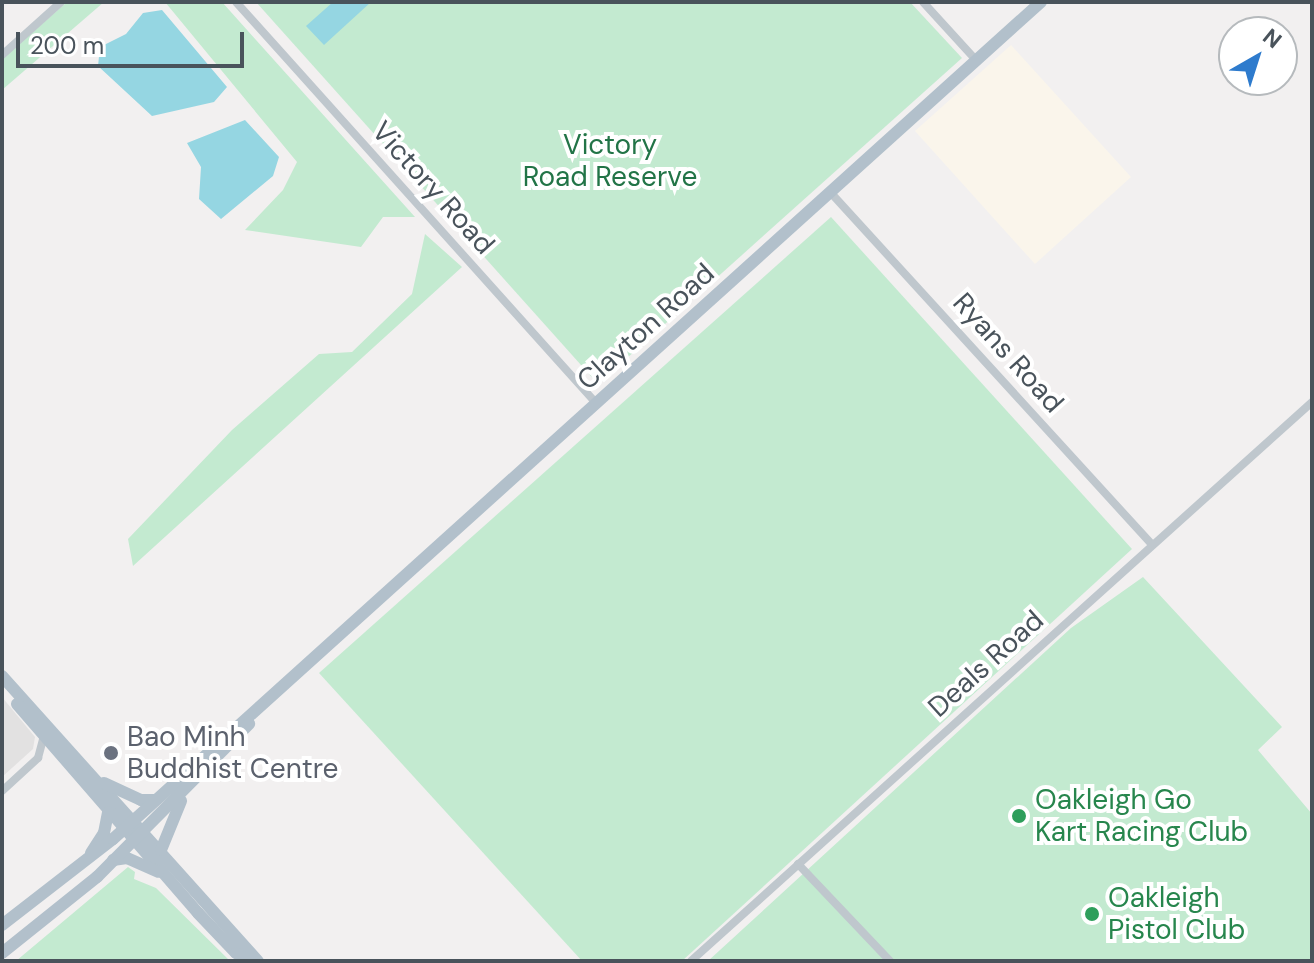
<!DOCTYPE html>
<style>
body{margin:0}
#map{position:relative;width:1314px;height:963px;overflow:hidden;background:#f2f0f0;font-family:"DM Sans",sans-serif}
div>[style]{position:absolute}
.commercial>*{inset:0;background:#faf5eb}
.education>*{inset:0;background:#e2e1e1}
.green>*{inset:0;background:#c3ead0}
.water>*{inset:0;background:#95d6e2}
.street>*{height:8px;margin:-4px;padding:0 4px;transform-origin:4px;border-radius:4px;background:#bfc7cd}
.primary>*{height:12px;margin:-6px;padding:0 6px;transform-origin:6px;border-radius:6px;background:#b2c0cb}
.dots>*{width:22px;height:22px;translate:-50% -50%;box-sizing:border-box;border:4px solid #fff;border-radius:50%}
span{translate:-50% -50%;white-space:nowrap;text-align:center;line-height:1.15;-webkit-text-stroke:8px #fff;paint-order:stroke}
.park-label{font-size:28px;color:#227447}
.street-label{font-size:28px;color:#49535b}
.worship-label{font-size:28px;color:#5b616d}
.left{translate:0 -50%;text-align:left}
.leisure-label{font-size:28px;color:#27864d}
.frame{position:absolute;inset:0;border:4px solid #49535b;pointer-events:none}
.north{position:absolute;left:1218px;top:16px;width:80px;height:80px;box-sizing:border-box;background:#fff;border:2px solid #b6babd;border-radius:50%;rotate:39deg;font-size:22px;font-weight:700;line-height:32px;text-align:center;color:#49535b}
.north::after{content:'';display:block;margin:auto;width:28px;height:36px;background:#2e7bcd;clip-path:polygon(50% 0,100% 100%,50% 72%,0 100%)}
.scale{position:absolute;left:16px;top:32px;width:228px;height:36px;box-sizing:border-box;border:4px solid #49535b;border-top:0;padding-left:10px;font-size:24px;line-height:28px;white-space:nowrap;color:#49535b;-webkit-text-stroke:6px #fff;paint-order:stroke}
</style>
<div id="map">
<div class="commercial">
<div style="clip-path:polygon(1011px 45px,1131px 177px,1035px 264px,915px 131px)"></div>
</div>
<div class="education">
<div style="clip-path:polygon(2px 697px,35px 737px,33px 749px,2px 777px)"></div>
</div>
<div class="green">
<div style="clip-path:polygon(67px 2px,104px 2px,2px 90px,2px 59px)"></div>
<div style="clip-path:polygon(165px 2px,222px 2px,415px 217px,383px 217px,361px 247px,245px 230px,283px 190px,297px 162px)"></div>
<div style="clip-path:polygon(256px 2px,910px 2px,962px 58px,598px 384px)"></div>
<div style="clip-path:polygon(831px 217px,1132px 549px,682px 961px,582px 961px,319px 673px)"></div>
<div style="clip-path:polygon(425px 234px,462px 267px,133px 566px,128px 539px,232px 430px,319px 354px,352px 352px,412px 294px)"></div>
<div style="clip-path:polygon(1143px 577px,1282px 727px,1258px 750px,1312px 814px,1312px 961px,708px 961px,1071px 628px)"></div>
<div style="clip-path:polygon(128px 867px,135px 872px,134px 879px,156px 888px,230px 961px,16px 961px)"></div>
</div>
<div class="water">
<div style="clip-path:polygon(333px 2px,371px 2px,324px 45px,306px 26px)"></div>
<div style="clip-path:polygon(162px 10px,227px 87px,214px 102px,152px 116px,98px 66px,100px 47px,126px 34px,143px 13px)"></div>
<div style="clip-path:polygon(245px 120px,279px 157px,273px 176px,221px 219px,199px 199px,201px 167px,187px 143px)"></div>
</div>
<div class="street">
<div style="left:236px;top:2px;width:540px;rotate:48.08deg"></div>
<div style="left:923px;top:2px;width:79px;rotate:47.6deg"></div>
<div style="left:2px;top:55px;width:79px;rotate:-41.9deg"></div>
<div style="left:831px;top:193px;width:476px;rotate:47.6deg"></div>
<div style="left:2px;top:791px;width:49px;rotate:-42.5deg"></div>
<div style="left:38px;top:758px;width:23px;rotate:-75deg"></div>
<div style="left:798px;top:864px;width:134px;rotate:46.5deg"></div>
<div style="left:691px;top:961px;width:836px;rotate:-41.99deg"></div>
</div>
<div class="primary">
<div style="left:2px;top:676px;width:383px;rotate:48.1deg"></div>
<div style="left:17px;top:704px;width:276px;rotate:49.1deg"></div>
<div style="left:198px;top:913px;width:55px;rotate:46.5deg"></div>
<div style="left:236px;top:953px;width:18px;rotate:27deg"></div>
<div style="left:104px;top:783px;width:41px;rotate:24.7deg"></div>
<div style="left:141px;top:800px;width:14px"></div>
<div style="left:161px;top:850px;width:53px;rotate:-67.8deg"></div>
<div style="left:91px;top:853px;width:24px;rotate:-57deg"></div>
<div style="left:104px;top:833px;width:21px;rotate:-79deg"></div>
<div style="left:113px;top:860px;width:14px;rotate:-8deg"></div>
<div style="left:127px;top:858px;width:34px;rotate:24deg"></div>
<div style="left:2px;top:925px;width:140px;rotate:-37.8deg"></div>
<div style="left:113px;top:839px;width:1250px;rotate:-42.05deg"></div>
<div style="left:2px;top:953px;width:122px;rotate:-38.7deg"></div>
<div style="left:97px;top:877px;width:216px;rotate:-45.2deg"></div>
</div>
<div class="dots">
<div style="left:111px;top:753px;background:#6b7280"></div>
<div style="left:1019px;top:816px;background:#2e9e5b"></div>
<div style="left:1092px;top:914px;background:#2e9e5b"></div>
</div>
<div class="park-label">
<span style="left:610px;top:161px">Victory<br>Road Reserve</span>
</div>
<div class="street-label">
<span style="left:433px;top:188px;rotate:48deg">Victory Road</span>
<span style="left:646px;top:327px;rotate:-42deg">Clayton Road</span>
<span style="left:1008px;top:353px;rotate:48deg">Ryans Road</span>
<span style="left:986px;top:664px;rotate:-42deg">Deals Road</span>
</div>
<div class="worship-label">
<span class="left" style="left:127px;top:753px">Bao Minh<br>Buddhist Centre</span>
</div>
<div class="leisure-label">
<span class="left" style="left:1035px;top:816px">Oakleigh Go<br>Kart Racing Club</span>
<span class="left" style="left:1108px;top:914px">Oakleigh<br>Pistol Club</span>
</div>
<div class="frame"></div>
<div class="north">N</div>
<div class="scale">200 m</div>
</div>
